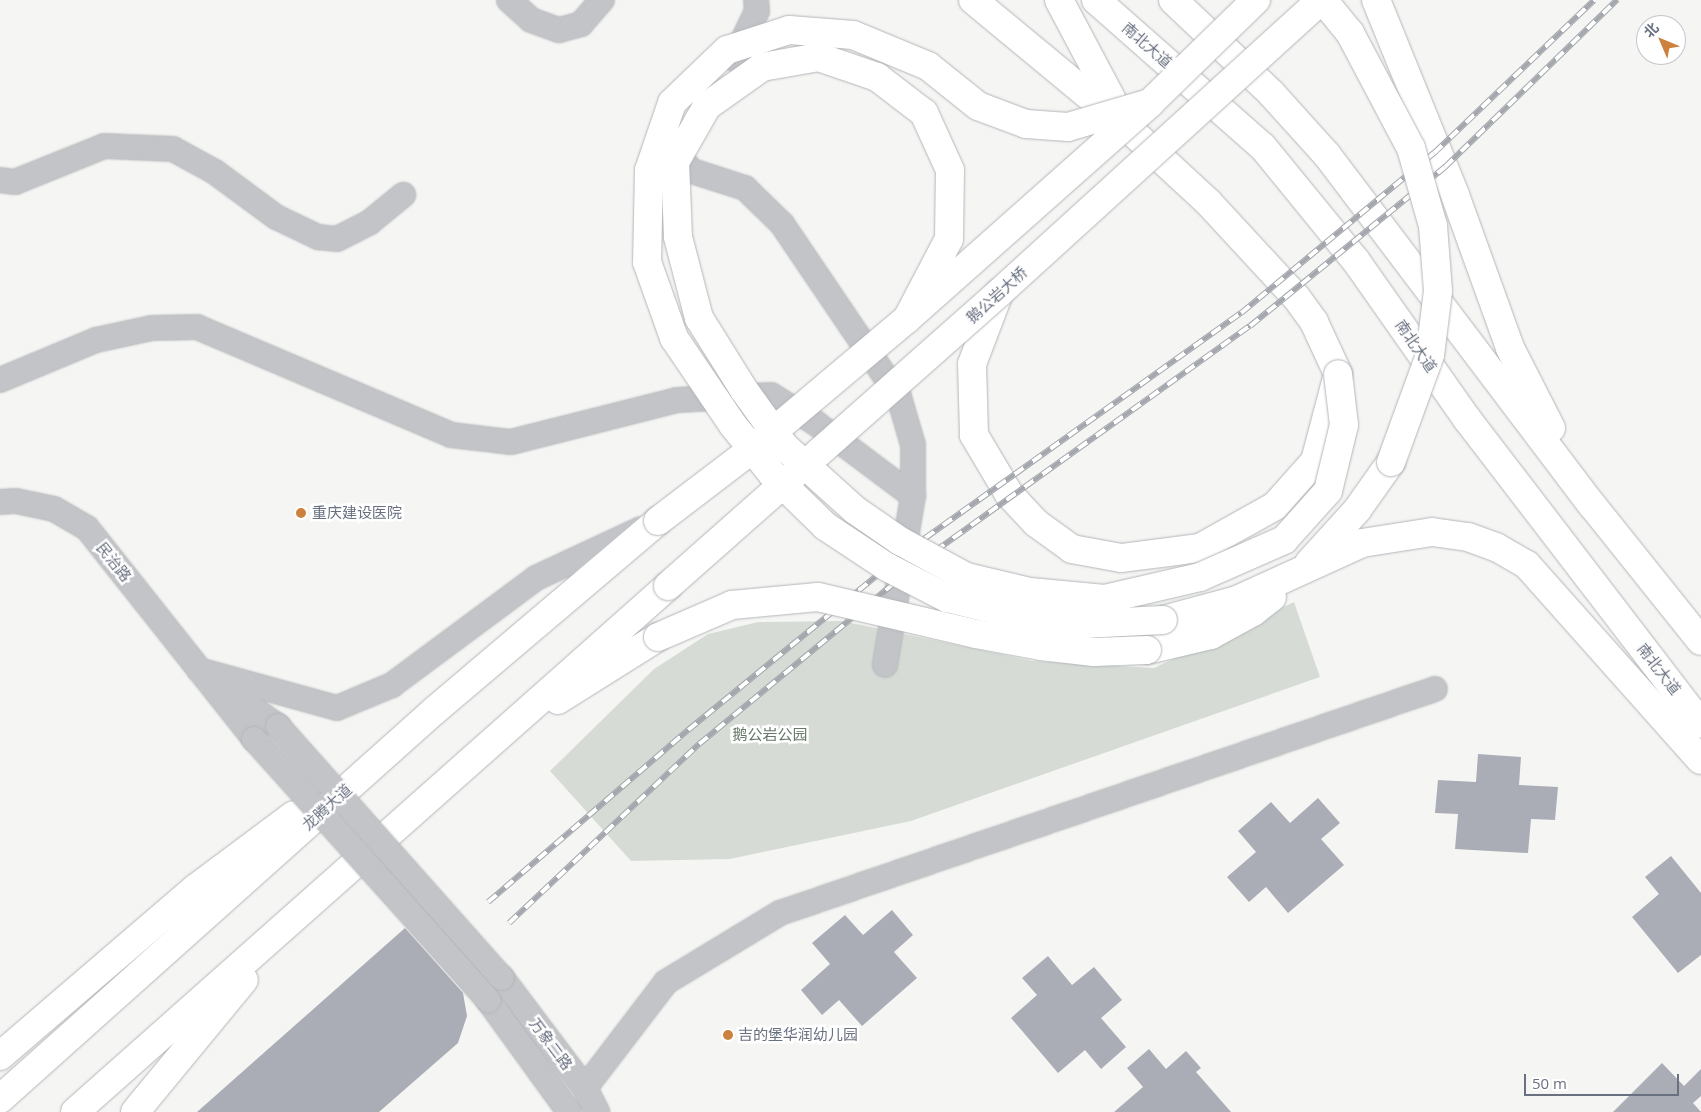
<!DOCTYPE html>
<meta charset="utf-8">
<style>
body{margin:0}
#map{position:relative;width:1701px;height:1112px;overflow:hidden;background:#f5f6f3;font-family:"Open Sans","Noto Sans SC",sans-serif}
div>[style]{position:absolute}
.green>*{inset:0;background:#d6dcd5}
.building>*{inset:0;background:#aaadb5}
.roads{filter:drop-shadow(0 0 1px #b3b5b9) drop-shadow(0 0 1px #b3b5b9)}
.minor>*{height:24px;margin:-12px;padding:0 12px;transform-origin:12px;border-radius:12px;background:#c3c4c8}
.highway>*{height:28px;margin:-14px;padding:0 14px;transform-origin:14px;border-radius:14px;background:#fff}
.rail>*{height:5.5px;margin-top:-2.75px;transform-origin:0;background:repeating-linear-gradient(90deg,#fff 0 11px,#a4a7ad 0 22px);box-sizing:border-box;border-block:1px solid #a4a7ad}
.bridges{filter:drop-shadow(0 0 1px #b3b5b9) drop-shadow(0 0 1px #b3b5b9)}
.minor-bridge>*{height:24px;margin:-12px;padding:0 12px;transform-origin:12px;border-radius:12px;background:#c3c4c8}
.highway-bridge>*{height:28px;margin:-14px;padding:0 14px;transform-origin:14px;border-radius:14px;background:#fff}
.dots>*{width:14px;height:14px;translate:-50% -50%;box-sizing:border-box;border:2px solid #fff;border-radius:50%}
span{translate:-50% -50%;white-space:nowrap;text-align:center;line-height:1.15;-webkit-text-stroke:5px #fff;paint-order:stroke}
.street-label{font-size:15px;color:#697080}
.poi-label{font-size:15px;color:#697080}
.left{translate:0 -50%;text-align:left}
.park-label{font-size:15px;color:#677868}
.north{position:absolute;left:1636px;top:15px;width:50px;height:50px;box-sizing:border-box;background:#fff;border:1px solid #c3c6cc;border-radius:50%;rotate:315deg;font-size:14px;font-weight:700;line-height:20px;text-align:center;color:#697080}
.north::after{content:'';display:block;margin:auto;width:18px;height:22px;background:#cc823d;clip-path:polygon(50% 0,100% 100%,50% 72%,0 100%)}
.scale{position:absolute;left:1524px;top:1074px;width:155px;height:22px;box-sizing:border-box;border:2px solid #697080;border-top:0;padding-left:6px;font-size:15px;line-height:18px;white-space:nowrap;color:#697080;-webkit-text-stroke:4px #fff;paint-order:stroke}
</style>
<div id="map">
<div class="green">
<div style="clip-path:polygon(1294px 602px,1320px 677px,911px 821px,730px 859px,631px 861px,550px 771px,654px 669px,708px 634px,758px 622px,842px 621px,1033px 661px,1154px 668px)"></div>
</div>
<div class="building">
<div style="clip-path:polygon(1478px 754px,1521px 757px,1519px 785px,1558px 787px,1555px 820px,1531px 819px,1528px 853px,1455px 849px,1458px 814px,1435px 813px,1438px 780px,1476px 782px)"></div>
<div style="clip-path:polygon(1318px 798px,1340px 823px,1321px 839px,1344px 865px,1288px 913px,1266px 887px,1249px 902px,1227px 877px,1256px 852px,1238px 831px,1271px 802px,1290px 823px)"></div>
<div style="clip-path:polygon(1671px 856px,1701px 893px,1701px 955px,1678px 973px,1632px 917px,1659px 894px,1645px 877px)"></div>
<div style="clip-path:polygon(892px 910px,913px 935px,894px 952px,917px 978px,862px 1026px,839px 1000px,822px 1015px,801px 990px,830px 964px,812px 943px,845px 915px,863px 935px)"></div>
<div style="clip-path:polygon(405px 928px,463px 993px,467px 1016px,458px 1043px,379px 1112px,197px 1112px)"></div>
<div style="clip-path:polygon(1048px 956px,1072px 985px,1094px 967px,1122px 1000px,1101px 1018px,1126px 1047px,1101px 1069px,1085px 1050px,1058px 1073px,1011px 1018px,1037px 995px,1022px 978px)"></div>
<div style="clip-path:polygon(1149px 1049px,1166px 1069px,1186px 1051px,1201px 1068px,1196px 1072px,1231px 1112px,1114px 1112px,1143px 1087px,1127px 1068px)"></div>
<div style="clip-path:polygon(1662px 1063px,1684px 1086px,1701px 1069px,1701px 1096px,1693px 1103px,1701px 1112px,1613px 1112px)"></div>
</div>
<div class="roads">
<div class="minor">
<div style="left:509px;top:0;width:30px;rotate:42deg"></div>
<div style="left:531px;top:20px;width:30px;rotate:20deg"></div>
<div style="left:559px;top:30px;width:23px;rotate:-15deg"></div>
<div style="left:581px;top:24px;width:32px;rotate:-49deg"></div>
<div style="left:734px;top:59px;width:53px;rotate:-64.4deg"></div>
<div style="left:757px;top:11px;width:11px;rotate:-95deg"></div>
<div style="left:671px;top:142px;width:4px;rotate:104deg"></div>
<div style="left:670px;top:146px;width:33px;rotate:49deg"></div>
<div style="left:692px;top:171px;width:56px;rotate:17.8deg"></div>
<div style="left:745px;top:188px;width:52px;rotate:44.2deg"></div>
<div style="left:782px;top:224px;width:209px;rotate:55.9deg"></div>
<div style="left:899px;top:397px;width:50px;rotate:73.7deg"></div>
<div style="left:913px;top:445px;width:51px;rotate:90deg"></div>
<div style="left:913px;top:496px;width:171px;rotate:99.4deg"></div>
<div style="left:0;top:180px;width:15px;rotate:8deg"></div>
<div style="left:15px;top:182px;width:96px;rotate:-22deg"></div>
<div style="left:104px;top:146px;width:69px;rotate:2.5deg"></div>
<div style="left:173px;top:149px;width:48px;rotate:28.7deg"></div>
<div style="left:215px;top:172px;width:76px;rotate:36.4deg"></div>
<div style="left:276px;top:217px;width:47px;rotate:25.5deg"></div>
<div style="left:318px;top:237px;width:19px;rotate:6deg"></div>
<div style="left:337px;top:239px;width:37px;rotate:-27deg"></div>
<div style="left:370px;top:222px;width:43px;rotate:-39.3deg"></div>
<div style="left:0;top:380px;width:104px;rotate:-22.6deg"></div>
<div style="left:96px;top:340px;width:57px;rotate:-12.1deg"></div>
<div style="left:152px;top:328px;width:45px;rotate:-1.3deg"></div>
<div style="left:197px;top:327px;width:276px;rotate:23deg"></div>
<div style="left:451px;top:435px;width:60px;rotate:6.7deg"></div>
<div style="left:511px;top:442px;width:171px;rotate:-14.2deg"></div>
<div style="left:677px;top:400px;width:94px;rotate:-3deg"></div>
<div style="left:771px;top:395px;width:54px;rotate:32.2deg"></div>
<div style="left:817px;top:424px;width:120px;rotate:36.9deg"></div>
<div style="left:0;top:502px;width:16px;rotate:-4deg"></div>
<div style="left:16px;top:501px;width:39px;rotate:12deg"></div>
<div style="left:54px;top:509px;width:38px;rotate:30deg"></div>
<div style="left:87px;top:528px;width:269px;rotate:51.6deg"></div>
<div style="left:199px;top:670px;width:143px;rotate:15.4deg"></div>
<div style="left:337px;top:708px;width:60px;rotate:-22.7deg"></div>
<div style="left:392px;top:685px;width:179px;rotate:-36.6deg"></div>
<div style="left:536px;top:578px;width:116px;rotate:-25deg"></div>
<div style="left:221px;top:686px;width:70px;rotate:35.1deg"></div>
<div style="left:502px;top:978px;width:138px;rotate:53deg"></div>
<div style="left:585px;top:1088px;width:27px;rotate:63deg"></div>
<div style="left:488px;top:1000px;width:138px;rotate:54.1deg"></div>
<div style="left:585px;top:1088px;width:133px;rotate:-52.6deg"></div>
<div style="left:666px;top:982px;width:133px;rotate:-31.2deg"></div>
<div style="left:780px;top:913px;width:692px;rotate:-18.88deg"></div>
</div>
<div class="highway">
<div style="left:973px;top:0;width:201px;rotate:39.6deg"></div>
<div style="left:1128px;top:128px;width:109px;rotate:42.8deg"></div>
<div style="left:1208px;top:202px;width:129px;rotate:47.2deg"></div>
<div style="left:1296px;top:297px;width:31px;rotate:54deg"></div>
<div style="left:1314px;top:322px;width:57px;rotate:65.2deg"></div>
<div style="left:1338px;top:374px;width:90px;rotate:104.8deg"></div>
<div style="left:1315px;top:461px;width:60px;rotate:131.6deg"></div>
<div style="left:1275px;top:506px;width:86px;rotate:150.8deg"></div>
<div style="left:1200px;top:548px;width:80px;rotate:172.8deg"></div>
<div style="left:1121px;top:558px;width:50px;rotate:-169.6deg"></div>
<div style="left:1072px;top:549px;width:44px;rotate:-144.2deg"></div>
<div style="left:1036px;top:523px;width:40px;rotate:-133deg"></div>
<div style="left:1009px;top:494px;width:69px;rotate:-120.7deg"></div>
<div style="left:974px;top:435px;width:71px;rotate:-91.6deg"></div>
<div style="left:972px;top:364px;width:76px;rotate:-69.2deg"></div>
<div style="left:1059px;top:0;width:130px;rotate:62.1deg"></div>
<div style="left:1096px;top:0;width:222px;rotate:41.4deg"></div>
<div style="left:1263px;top:147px;width:147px;rotate:50.8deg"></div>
<div style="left:1356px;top:261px;width:193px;rotate:54.9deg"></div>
<div style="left:1467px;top:419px;width:384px;rotate:52.5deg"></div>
<div style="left:1173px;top:0;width:135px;rotate:43.5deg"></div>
<div style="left:1271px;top:93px;width:84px;rotate:47.9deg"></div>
<div style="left:1327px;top:155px;width:439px;rotate:52.9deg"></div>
<div style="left:1592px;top:505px;width:174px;rotate:51.3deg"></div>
<div style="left:1376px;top:0;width:210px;rotate:67.9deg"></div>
<div style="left:1455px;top:195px;width:163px;rotate:70.2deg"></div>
<div style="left:1510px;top:348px;width:90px;rotate:62.9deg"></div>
<div style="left:1309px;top:563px;width:72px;rotate:-47.8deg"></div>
<div style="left:1357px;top:510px;width:59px;rotate:-54.7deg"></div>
<div style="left:1163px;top:620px;width:77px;rotate:-15.1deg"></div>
<div style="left:1237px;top:600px;width:137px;rotate:-24.5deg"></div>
<div style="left:1362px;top:543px;width:71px;rotate:-8.9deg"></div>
<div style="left:1432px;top:532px;width:36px;rotate:8deg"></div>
<div style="left:1468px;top:537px;width:30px;rotate:20deg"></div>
<div style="left:1496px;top:547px;width:36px;rotate:30deg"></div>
<div style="left:1527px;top:565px;width:261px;rotate:48.3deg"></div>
<div style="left:1147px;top:650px;width:66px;rotate:-13.2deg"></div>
<div style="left:1211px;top:635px;width:48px;rotate:-28.7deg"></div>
<div style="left:1253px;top:612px;width:24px;rotate:-38deg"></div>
<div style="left:558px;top:700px;width:118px;rotate:-32.2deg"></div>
<div style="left:0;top:1056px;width:258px;rotate:-40.6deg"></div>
<div style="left:196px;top:888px;width:122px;rotate:-36.7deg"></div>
<div style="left:0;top:1099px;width:582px;rotate:-41.8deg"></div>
<div style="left:434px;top:711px;width:294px;rotate:-40.3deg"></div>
<div style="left:75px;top:1112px;width:793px;rotate:-41.57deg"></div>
<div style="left:135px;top:1112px;width:171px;rotate:-50.5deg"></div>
</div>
</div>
<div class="rail">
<div style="left:488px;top:902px;width:264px;rotate:-40.7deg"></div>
<div style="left:688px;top:730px;width:283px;rotate:-39.3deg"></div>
<div style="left:907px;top:551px;width:410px;rotate:-35.5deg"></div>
<div style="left:1241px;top:313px;width:251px;rotate:-39.7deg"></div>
<div style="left:1434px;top:153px;width:221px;rotate:-43.7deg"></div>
<div style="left:509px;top:923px;width:261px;rotate:-43.3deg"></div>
<div style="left:699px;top:744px;width:283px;rotate:-39.5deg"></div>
<div style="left:917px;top:564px;width:409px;rotate:-35.6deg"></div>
<div style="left:1250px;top:326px;width:252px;rotate:-39.2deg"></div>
<div style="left:1445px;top:167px;width:240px;rotate:-44.2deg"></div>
</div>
<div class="bridges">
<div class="minor-bridge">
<div style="left:278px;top:726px;width:337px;rotate:48.4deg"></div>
<div style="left:254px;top:739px;width:351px;rotate:48.1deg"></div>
</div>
<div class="highway-bridge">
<div style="left:1323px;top:0;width:43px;rotate:50.7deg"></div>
<div style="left:1350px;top:33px;width:130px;rotate:62.1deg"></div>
<div style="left:1411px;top:148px;width:81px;rotate:74.2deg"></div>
<div style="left:1433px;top:226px;width:65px;rotate:85.6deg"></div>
<div style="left:1438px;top:291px;width:64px;rotate:97.1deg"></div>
<div style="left:1430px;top:355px;width:114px;rotate:110deg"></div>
<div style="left:1150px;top:103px;width:85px;rotate:163.7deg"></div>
<div style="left:1068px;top:127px;width:42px;rotate:-175.9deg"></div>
<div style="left:1026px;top:124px;width:51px;rotate:-159.4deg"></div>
<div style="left:978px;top:106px;width:64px;rotate:-141.3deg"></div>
<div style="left:928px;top:66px;width:81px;rotate:-157.5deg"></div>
<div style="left:853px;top:35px;width:64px;rotate:-175.5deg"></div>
<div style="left:789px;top:30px;width:65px;rotate:162.1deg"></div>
<div style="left:727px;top:50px;width:76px;rotate:136.1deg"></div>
<div style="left:672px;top:103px;width:71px;rotate:108.9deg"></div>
<div style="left:649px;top:170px;width:92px;rotate:91.2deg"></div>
<div style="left:647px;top:262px;width:81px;rotate:70.4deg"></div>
<div style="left:674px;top:338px;width:105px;rotate:55.9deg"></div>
<div style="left:733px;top:425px;width:64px;rotate:51.3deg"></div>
<div style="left:773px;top:475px;width:73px;rotate:44.4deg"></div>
<div style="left:825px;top:526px;width:74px;rotate:33.5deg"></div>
<div style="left:887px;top:567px;width:68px;rotate:27.3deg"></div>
<div style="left:947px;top:598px;width:72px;rotate:13.7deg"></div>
<div style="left:1017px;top:615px;width:67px;rotate:7.8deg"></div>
<div style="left:1083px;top:624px;width:80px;rotate:-2.9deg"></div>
<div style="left:907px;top:319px;width:90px;rotate:-62.3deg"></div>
<div style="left:949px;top:239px;width:69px;rotate:-89.2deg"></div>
<div style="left:950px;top:170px;width:63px;rotate:-114.5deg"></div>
<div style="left:924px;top:113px;width:59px;rotate:-142.5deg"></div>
<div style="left:877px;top:77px;width:61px;rotate:-161deg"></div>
<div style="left:819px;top:57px;width:58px;rotate:170deg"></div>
<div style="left:762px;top:67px;width:67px;rotate:144.7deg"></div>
<div style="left:707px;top:106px;width:64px;rotate:119.7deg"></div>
<div style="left:675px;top:162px;width:75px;rotate:87.7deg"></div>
<div style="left:678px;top:237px;width:84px;rotate:75.5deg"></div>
<div style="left:699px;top:318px;width:85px;rotate:58deg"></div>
<div style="left:744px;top:390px;width:70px;rotate:54.3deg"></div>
<div style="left:785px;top:447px;width:94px;rotate:42deg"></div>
<div style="left:855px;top:510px;width:55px;rotate:34.6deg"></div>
<div style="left:900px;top:541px;width:75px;rotate:28.6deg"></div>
<div style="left:966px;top:577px;width:66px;rotate:13.2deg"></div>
<div style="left:1030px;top:592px;width:75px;rotate:5.3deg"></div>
<div style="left:1105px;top:599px;width:98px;rotate:-13deg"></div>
<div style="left:1200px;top:577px;width:92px;rotate:-23.8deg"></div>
<div style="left:1284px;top:540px;width:66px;rotate:-48.1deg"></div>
<div style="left:1328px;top:491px;width:68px;rotate:-76.4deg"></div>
<div style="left:1344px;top:425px;width:51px;rotate:-96.7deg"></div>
<div style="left:658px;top:521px;width:116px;rotate:-37.3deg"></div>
<div style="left:750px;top:451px;width:205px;rotate:-40.1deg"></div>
<div style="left:907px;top:319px;width:325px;rotate:-41.6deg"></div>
<div style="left:1150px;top:103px;width:148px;rotate:-44.2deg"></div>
<div style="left:668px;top:586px;width:442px;rotate:-41.5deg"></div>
<div style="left:999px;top:293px;width:435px;rotate:-42.3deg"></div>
<div style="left:658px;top:637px;width:81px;rotate:-23.4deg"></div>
<div style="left:732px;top:605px;width:86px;rotate:-5.3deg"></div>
<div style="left:818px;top:597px;width:162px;rotate:13.2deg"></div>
<div style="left:976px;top:634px;width:66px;rotate:10.5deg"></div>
<div style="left:1041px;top:646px;width:53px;rotate:6.5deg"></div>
<div style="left:1094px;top:652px;width:53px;rotate:-2.2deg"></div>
</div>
</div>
<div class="dots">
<div style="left:301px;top:513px;background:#cc823d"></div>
<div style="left:728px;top:1035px;background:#cc823d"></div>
</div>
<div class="street-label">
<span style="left:1147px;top:45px;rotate:41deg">南北大道</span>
<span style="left:997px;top:295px;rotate:-42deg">鹅公岩大桥</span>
<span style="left:1416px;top:346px;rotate:55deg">南北大道</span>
<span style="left:114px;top:562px;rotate:51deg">民治路</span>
<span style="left:1659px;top:669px;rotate:52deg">南北大道</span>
<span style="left:327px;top:807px;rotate:-42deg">龙腾大道</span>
<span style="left:551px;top:1044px;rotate:53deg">万象二路</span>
</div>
<div class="poi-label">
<span class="left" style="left:312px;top:513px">重庆建设医院</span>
<span class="left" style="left:738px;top:1035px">吉的堡华润幼儿园</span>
</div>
<div class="park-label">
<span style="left:770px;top:735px">鹅公岩公园</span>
</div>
<div class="north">北</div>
<div class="scale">50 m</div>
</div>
